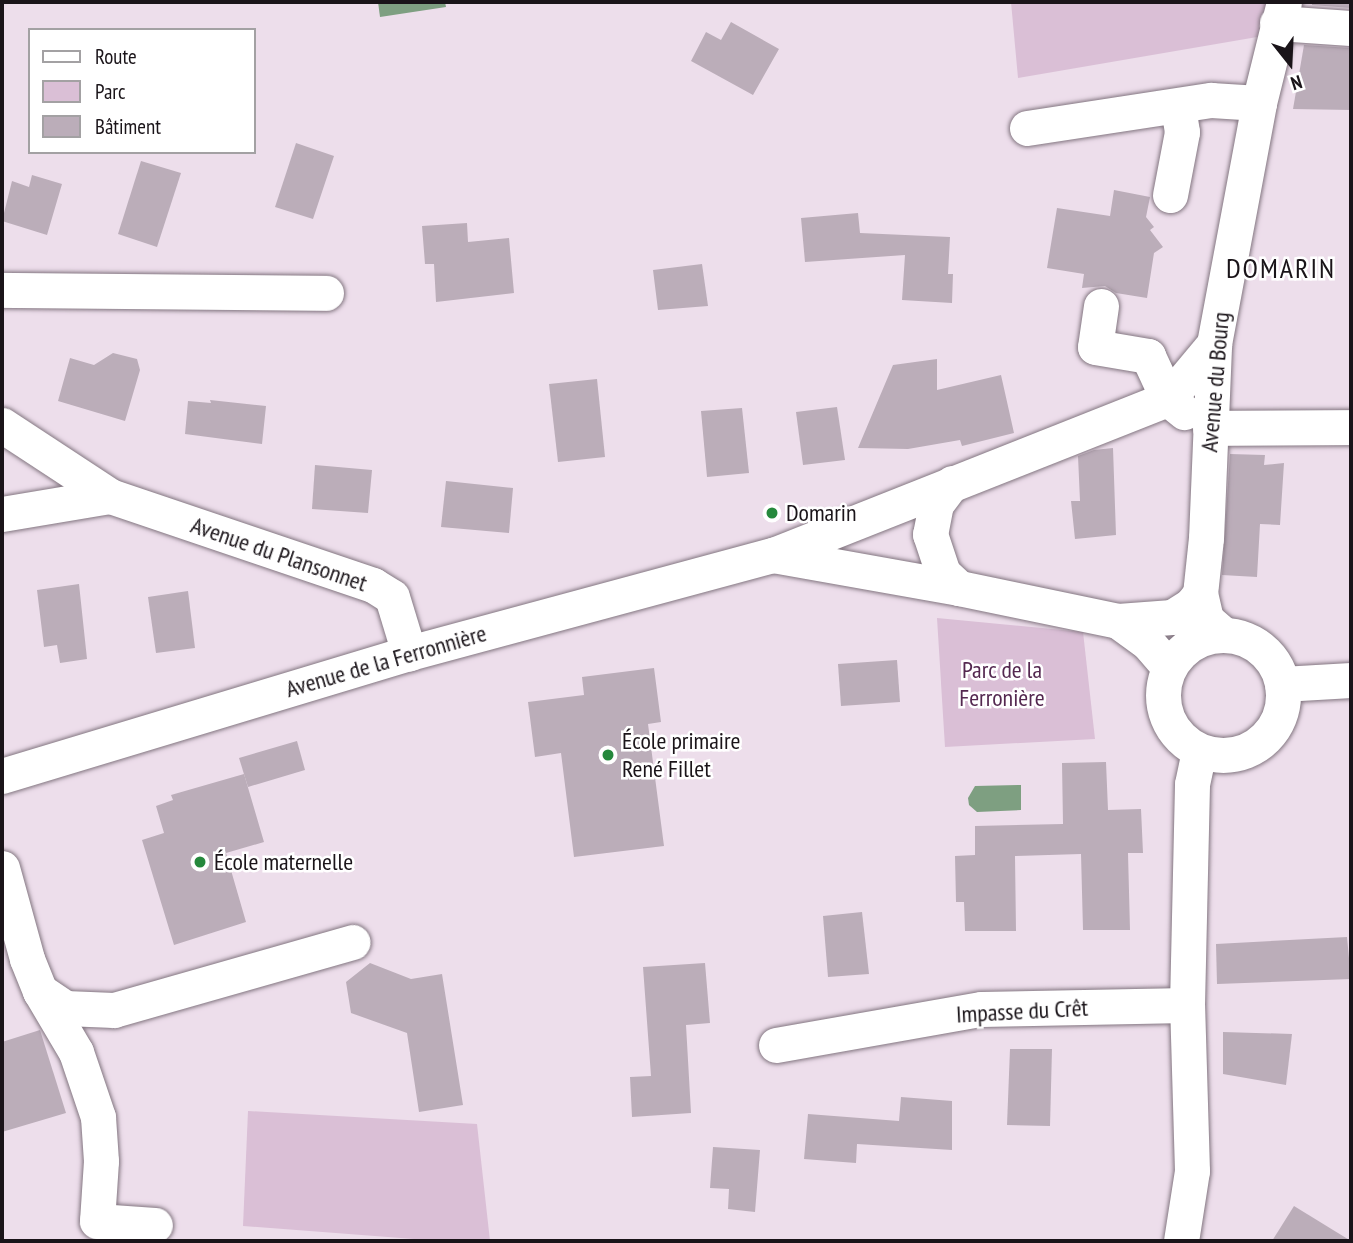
<!DOCTYPE html>
<meta charset="utf-8">
<style>
body{margin:0}
#map{position:relative;width:1353px;height:1243px;overflow:hidden;background:#eddeeb;font-family:"PT Sans Narrow",sans-serif}
div>[style]{position:absolute}
.green>*{inset:0;background:#dabfd6}
.water>*{inset:0;background:#7e9f81}
.building>*{inset:0;background:#bbadb9}
.roads{filter:drop-shadow(0 0 2px #837681) drop-shadow(0 0 2px #837681)}
.minor>*{height:35px;margin:-17.5px;padding:0 17.5px;transform-origin:17.5px;border-radius:17.5px;background:#fff}
.minor>.ring{margin:-17.5px;padding:0;box-sizing:content-box;background:none;border:35px solid #fff;border-radius:50%}
.dots>*{width:19px;height:19px;translate:-50% -50%;box-sizing:border-box;border:4px solid #fff;border-radius:50%}
span{translate:-50% -50%;white-space:nowrap;text-align:center;line-height:1.15;-webkit-text-stroke:5px #fff;paint-order:stroke}
.street-label{font-size:24px;color:#1a1419}
.poi-label{font-size:24px;color:#1a1419}
.left{translate:0 -50%;text-align:left}
.park-label{font-size:24px;color:#542850}
.quarter-label{font-size:28px;color:#1a1419;letter-spacing:2px}
.frame{position:absolute;inset:0;border:4px solid #1a1419;pointer-events:none}
.legend{position:absolute;left:28px;top:28px;width:228px;height:126px;box-sizing:border-box;background:#fff;border:2px solid #a3a1a3;margin:0;padding:9px 12px;list-style:none;font-size:21px;color:#1a1419}
.legend li{display:flex;align-items:center;gap:14px;height:35px}
.legend b{width:35px;border:2px solid #a3a1a3}
.north{position:absolute;left:1255px;top:28px;width:70px;height:70px;-webkit-text-stroke:5px #fff;paint-order:stroke;rotate:162deg;font-size:19px;font-weight:700;line-height:28px;text-align:center;color:#1a1419}
.north::after{content:'';display:block;margin:auto;width:24px;height:32px;background:#1a1419;clip-path:polygon(50% 0,100% 100%,50% 72%,0 100%)}
</style>
<div id="map">
<div class="green">
<div style="clip-path:polygon(1011px 2px,1271px 2px,1263px 36px,1018px 78px)"></div>
<div style="clip-path:polygon(937px 618px,1083px 632px,1095px 739px,945px 747px)"></div>
<div style="clip-path:polygon(248px 1111px,477px 1124px,490px 1241px,440px 1241px,243px 1226px)"></div>
</div>
<div class="water">
<div style="clip-path:polygon(378px 2px,445px 2px,446px 7px,380px 17px)"></div>
<div style="clip-path:polygon(1021px 785px,1021px 810px,977px 812px,969px 805px,968px 798px,975px 786px)"></div>
</div>
<div class="building">
<div style="clip-path:polygon(1312px 2px,1351px 2px,1351px 8px,1312px 5px)"></div>
<div style="clip-path:polygon(731px 22px,779px 49px,753px 95px,691px 61px,706px 32px,721px 40px)"></div>
<div style="clip-path:polygon(1304px 45px,1351px 48px,1351px 110px,1293px 109px)"></div>
<div style="clip-path:polygon(296px 143px,334px 156px,313px 219px,275px 207px)"></div>
<div style="clip-path:polygon(141px 161px,181px 173px,157px 247px,118px 234px)"></div>
<div style="clip-path:polygon(32px 175px,62px 184px,47px 235px,2px 221px,12px 181px,29px 187px)"></div>
<div style="clip-path:polygon(1114px 190px,1150px 197px,1146px 217px,1154px 227px,1150px 230px,1163px 247px,1154px 253px,1147px 298px,1116px 293px,1105px 286px,1082px 288px,1084px 274px,1047px 268px,1057px 208px,1110px 216px)"></div>
<div style="clip-path:polygon(858px 213px,860px 233px,950px 237px,948px 274px,953px 274px,952px 303px,902px 300px,905px 255px,805px 262px,801px 218px)"></div>
<div style="clip-path:polygon(467px 223px,468px 242px,509px 238px,514px 293px,436px 302px,434px 264px,425px 264px,422px 226px)"></div>
<div style="clip-path:polygon(702px 264px,708px 306px,658px 310px,653px 270px)"></div>
<div style="clip-path:polygon(113px 353px,137px 359px,140px 370px,125px 421px,58px 401px,70px 358px,94px 365px)"></div>
<div style="clip-path:polygon(937px 359px,937px 390px,1001px 375px,1014px 433px,962px 446px,960px 440px,908px 449px,858px 448px,893px 365px)"></div>
<div style="clip-path:polygon(597px 379px,605px 457px,558px 462px,549px 384px)"></div>
<div style="clip-path:polygon(210px 400px,266px 406px,262px 444px,185px 434px,188px 401px,211px 403px)"></div>
<div style="clip-path:polygon(837px 407px,845px 460px,803px 465px,796px 412px)"></div>
<div style="clip-path:polygon(742px 408px,749px 473px,707px 477px,701px 411px)"></div>
<div style="clip-path:polygon(1113px 448px,1116px 535px,1075px 539px,1071px 501px,1080px 501px,1078px 456px,1094px 450px)"></div>
<div style="clip-path:polygon(1230px 454px,1265px 455px,1264px 465px,1284px 463px,1280px 525px,1260px 524px,1257px 577px,1222px 575px)"></div>
<div style="clip-path:polygon(315px 465px,372px 470px,368px 513px,312px 509px)"></div>
<div style="clip-path:polygon(446px 481px,513px 488px,509px 533px,441px 527px)"></div>
<div style="clip-path:polygon(79px 584px,87px 659px,60px 663px,57px 645px,44px 647px,37px 590px)"></div>
<div style="clip-path:polygon(188px 591px,195px 648px,156px 653px,148px 597px)"></div>
<div style="clip-path:polygon(897px 660px,900px 702px,841px 706px,838px 664px)"></div>
<div style="clip-path:polygon(654px 668px,661px 722px,648px 724px,664px 846px,574px 857px,561px 753px,535px 757px,528px 702px,584px 695px,582px 677px)"></div>
<div style="clip-path:polygon(297px 741px,305px 770px,248px 787px,239px 758px)"></div>
<div style="clip-path:polygon(1106px 762px,1108px 810px,1141px 809px,1143px 853px,1128px 853px,1130px 930px,1083px 930px,1081px 854px,1015px 856px,1016px 931px,965px 931px,964px 902px,956px 902px,955px 856px,975px 855px,975px 826px,1063px 824px,1062px 763px)"></div>
<div style="clip-path:polygon(244px 774px,264px 842px,226px 853px,246px 922px,174px 945px,142px 840px,164px 833px,156px 806px,173px 800px,171px 795px)"></div>
<div style="clip-path:polygon(862px 912px,869px 974px,828px 977px,823px 916px)"></div>
<div style="clip-path:polygon(1347px 937px,1351px 979px,1217px 984px,1216px 944px)"></div>
<div style="clip-path:polygon(370px 963px,411px 979px,442px 974px,463px 1105px,419px 1112px,407px 1033px,351px 1013px,346px 982px)"></div>
<div style="clip-path:polygon(705px 963px,710px 1023px,686px 1025px,691px 1113px,632px 1117px,630px 1077px,651px 1076px,643px 967px)"></div>
<div style="clip-path:polygon(40px 1030px,66px 1113px,2px 1132px,2px 1042px)"></div>
<div style="clip-path:polygon(1223px 1032px,1292px 1034px,1286px 1085px,1223px 1074px)"></div>
<div style="clip-path:polygon(1010px 1049px,1052px 1049px,1050px 1126px,1007px 1125px)"></div>
<div style="clip-path:polygon(901px 1097px,952px 1101px,952px 1150px,857px 1144px,856px 1163px,804px 1159px,808px 1114px,899px 1121px)"></div>
<div style="clip-path:polygon(713px 1147px,760px 1150px,755px 1212px,728px 1209px,729px 1189px,710px 1188px)"></div>
<div style="clip-path:polygon(1294px 1206px,1351px 1241px,1272px 1241px)"></div>
</div>
<div class="roads">
<div class="minor">
<div style="left:1277px;top:23px;width:74px;rotate:3.9deg"></div>
<div style="left:1027px;top:128px;width:186px;rotate:-8.7deg"></div>
<div style="left:1211px;top:100px;width:48px;rotate:3.6deg"></div>
<div style="left:1170px;top:195px;width:64px;rotate:-79.2deg"></div>
<div style="left:1182px;top:132px;width:26px;rotate:-99deg"></div>
<div style="left:2px;top:290px;width:324px;rotate:0.5deg"></div>
<div style="left:1101px;top:306px;width:41px;rotate:98.3deg"></div>
<div style="left:1095px;top:347px;width:54px;rotate:9.6deg"></div>
<div style="left:1148px;top:356px;width:47px;rotate:65.1deg"></div>
<div style="left:1168px;top:399px;width:21px;rotate:39deg"></div>
<div style="left:2px;top:425px;width:129px;rotate:33.3deg"></div>
<div style="left:110px;top:496px;width:278px;rotate:18.7deg"></div>
<div style="left:373px;top:585px;width:22px;rotate:32deg"></div>
<div style="left:392px;top:597px;width:59px;rotate:73.1deg"></div>
<div style="left:1210px;top:428px;width:141px;rotate:-0.4deg"></div>
<div style="left:952px;top:483px;width:26px;rotate:127deg"></div>
<div style="left:936px;top:504px;width:31px;rotate:101deg"></div>
<div style="left:930px;top:534px;width:41px;rotate:71.6deg"></div>
<div style="left:943px;top:573px;width:22px;rotate:43deg"></div>
<div style="left:2px;top:514px;width:109px;rotate:-9.5deg"></div>
<div style="left:773px;top:555px;width:189px;rotate:10.1deg"></div>
<div style="left:959px;top:588px;width:162px;rotate:11.7deg"></div>
<div style="left:1118px;top:621px;width:37px;rotate:36deg"></div>
<div style="left:1148px;top:643px;width:32px;rotate:49deg"></div>
<div style="left:1118px;top:621px;width:54px;rotate:-4.2deg"></div>
<div style="left:1172px;top:617px;width:22px;rotate:-32deg"></div>
<div style="left:1191px;top:605px;width:14px;rotate:-51deg"></div>
<div style="left:1223px;top:634px;width:23px;rotate:-139deg"></div>
<div style="left:1206px;top:619px;width:26px;rotate:-103deg"></div>
<div style="left:1200px;top:594px;width:56px;rotate:-83.9deg"></div>
<div style="left:1206px;top:538px;width:194px;rotate:-87.6deg"></div>
<div style="left:1214px;top:344px;width:245px;rotate:-79.4deg"></div>
<div style="left:1259px;top:103px;width:104px;rotate:-76.1deg"></div>
<div class="ring" style="left:1163px;top:635px;width:85px;height:85px"></div>
<div style="left:1282px;top:684px;width:69px;rotate:-3.3deg"></div>
<div style="left:2px;top:776px;width:425px;rotate:-16.8deg"></div>
<div style="left:409px;top:653px;width:377px;rotate:-15.1deg"></div>
<div style="left:773px;top:555px;width:425px;rotate:-21.6deg"></div>
<div style="left:1168px;top:399px;width:72px;rotate:-50.1deg"></div>
<div style="left:2px;top:868px;width:94px;rotate:74.6deg"></div>
<div style="left:27px;top:959px;width:35px;rotate:68deg"></div>
<div style="left:40px;top:991px;width:71px;rotate:59.5deg"></div>
<div style="left:76px;top:1052px;width:69px;rotate:71.3deg"></div>
<div style="left:98px;top:1117px;width:44px;rotate:86.1deg"></div>
<div style="left:101px;top:1161px;width:60px;rotate:93.8deg"></div>
<div style="left:97px;top:1221px;width:58px;rotate:3.9deg"></div>
<div style="left:40px;top:991px;width:30px;rotate:34deg"></div>
<div style="left:65px;top:1008px;width:49px;rotate:2.3deg"></div>
<div style="left:114px;top:1010px;width:248px;rotate:-15.9deg"></div>
<div style="left:776px;top:1045px;width:208px;rotate:-10deg"></div>
<div style="left:981px;top:1009px;width:206px;rotate:-1.1deg"></div>
<div style="left:1181px;top:1241px;width:71px;rotate:-81.1deg"></div>
<div style="left:1192px;top:1171px;width:166px;rotate:-91.7deg"></div>
<div style="left:1187px;top:1005px;width:221px;rotate:-88.7deg"></div>
<div style="left:1192px;top:784px;width:34px;rotate:-78deg"></div>
</div>
</div>
<div class="dots">
<div style="left:772px;top:513px;background:#25883c"></div>
<div style="left:608px;top:755px;background:#25883c"></div>
<div style="left:200px;top:862px;background:#25883c"></div>
</div>
<div class="street-label">
<span style="left:1215px;top:382px;rotate:-85deg">Avenue du Bourg</span>
<span style="left:279px;top:554px;rotate:19deg">Avenue du Plansonnet</span>
<span style="left:386px;top:661px;rotate:-16deg">Avenue de la Ferronnière</span>
<span style="left:1022px;top:1011px;rotate:-3deg">Impasse du Crêt</span>
</div>
<div class="poi-label">
<span class="left" style="left:786px;top:513px">Domarin</span>
<span class="left" style="left:622px;top:755px">École primaire<br>René Fillet</span>
<span class="left" style="left:214px;top:862px">École maternelle</span>
</div>
<div class="park-label">
<span style="left:1002px;top:684px">Parc de la<br>Ferronière</span>
</div>
<div class="quarter-label">
<span style="left:1281px;top:268px">DOMARIN</span>
</div>
<div class="frame"></div>
<ul class="legend">
<li><b style="height:9px;background:#fff"></b>Route</li>
<li><b style="height:19px;background:#dabfd6"></b>Parc</li>
<li><b style="height:19px;background:#bbadb9"></b>Bâtiment</li>
</ul>
<div class="north">N</div>
</div>
